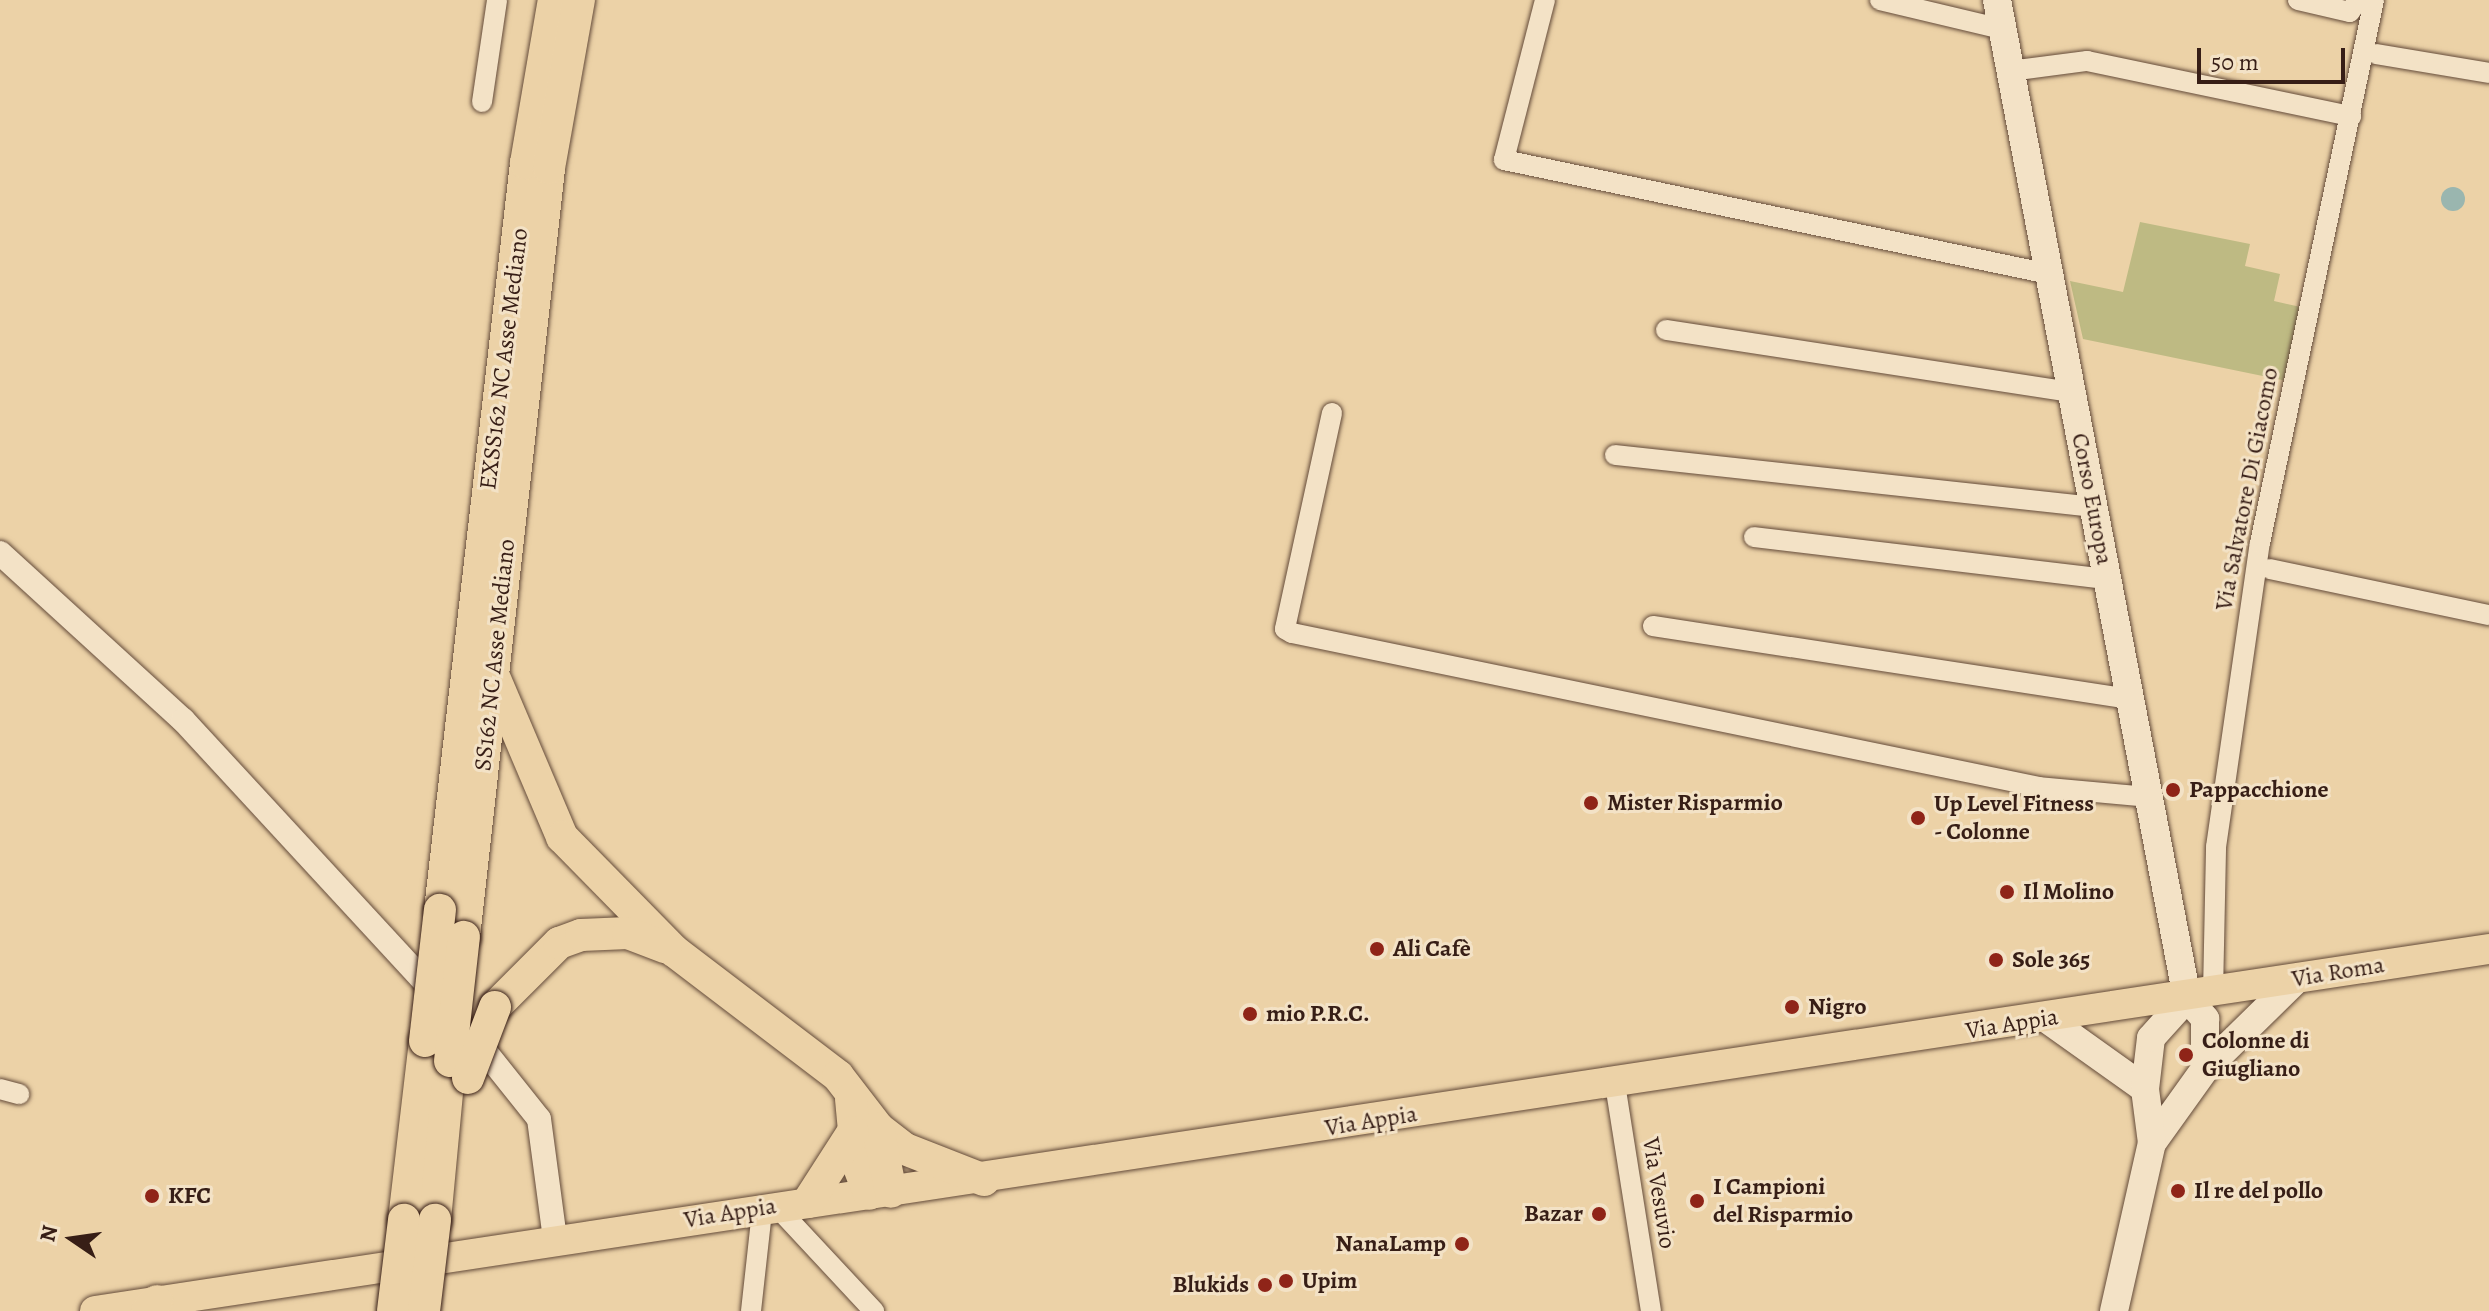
<!DOCTYPE html>
<meta charset="utf-8">
<style>
body{margin:0}
#map{position:relative;width:2489px;height:1311px;overflow:hidden;background:#ecd2a7;font-family:Alegreya,serif}
div>[style]{position:absolute}
.green>*{inset:0;background:#beba83}
.water>*{inset:0;background:#9ab6af}
.round{border-radius:50%}
.roads{filter:drop-shadow(0 0 2px #644b3a) drop-shadow(0 0 2px #644b3a)}
.minor>*{height:20px;margin:-10px;padding:0 10px;transform-origin:10px;border-radius:10px;background:#f3e2c6}
.tertiary>*{height:24px;margin:-12px;padding:0 12px;transform-origin:12px;border-radius:12px;background:#f3e2c6}
.secondary>*{height:28px;margin:-14px;padding:0 14px;transform-origin:14px;border-radius:14px;background:#f3e2c6}
.primary>*{height:30px;margin:-15px;padding:0 15px;transform-origin:15px;border-radius:15px;background:#ecd2a7}
.trunk>*{height:32px;margin:-16px;padding:0 16px;transform-origin:16px;border-radius:16px;background:#ecd2a7}
.bridges{filter:drop-shadow(0 0 2px #371e16) drop-shadow(0 0 2px #371e16)}
.trunk-bridge>*{height:32px;margin:-16px;padding:0 16px;transform-origin:16px;border-radius:16px;background:#ecd2a7}
.dots>*{width:22px;height:22px;translate:-50% -50%;box-sizing:border-box;border:4px solid #f3e2c6;border-radius:50%}
span{translate:-50% -50%;white-space:nowrap;text-align:center;line-height:1.15;-webkit-text-stroke:6px #f3e2c6;paint-order:stroke}
.street-label{font-size:24px;color:#371e16}
.poi-label{font-size:24px;color:#371e16;font-weight:700}
.left{translate:0 -50%;text-align:left}
.right{translate:-100% -50%;text-align:right}
.north{position:absolute;left:32px;top:1199px;width:80px;height:80px;-webkit-text-stroke:6px #f3e2c6;paint-order:stroke;rotate:283deg;font-size:22px;font-weight:700;line-height:32px;text-align:center;color:#371e16}
.north::after{content:'';display:block;margin:auto;width:28px;height:36px;background:#371e16;clip-path:polygon(50% 0,100% 100%,50% 72%,0 100%)}
.scale{position:absolute;left:2197px;top:48px;width:148px;height:36px;box-sizing:border-box;border:4px solid #371e16;border-top:0;padding-left:10px;font-size:24px;line-height:28px;white-space:nowrap;color:#371e16;-webkit-text-stroke:6px #f3e2c6;paint-order:stroke}
</style>
<div id="map">
<div class="green">
<div style="clip-path:polygon(2140px 222px,2250px 244px,2245px 266px,2280px 274px,2274px 301px,2305px 308px,2287px 381px,2083px 339px,2070px 281px,2123px 292px)"></div>
</div>
<div class="water">
<div class="round" style="left:2441px;top:187px;width:24px;height:24px"></div>
</div>
<div class="roads">
<div class="minor">
<div style="left:1545px;top:0;width:165px;rotate:104.4deg"></div>
<div style="left:1504px;top:160px;width:557px;rotate:11.81deg"></div>
<div style="left:1880px;top:0;width:125px;rotate:13.4deg"></div>
<div style="left:2298px;top:0;width:53px;rotate:13deg"></div>
<div style="left:2350px;top:12px;width:14px;rotate:-56deg"></div>
<div style="left:2376px;top:54px;width:115px;rotate:9.5deg"></div>
<div style="left:2010px;top:71px;width:78px;rotate:-7.4deg"></div>
<div style="left:2087px;top:61px;width:270px;rotate:11.8deg"></div>
<div style="left:482px;top:102px;width:103px;rotate:-81.6deg"></div>
<div style="left:1666px;top:330px;width:410px;rotate:8.7deg"></div>
<div style="left:1332px;top:413px;width:221px;rotate:102.3deg"></div>
<div style="left:1285px;top:629px;width:8px;rotate:30deg"></div>
<div style="left:1292px;top:633px;width:763px;rotate:11.65deg"></div>
<div style="left:2039px;top:787px;width:110px;rotate:5.2deg"></div>
<div style="left:1615px;top:455px;width:481px;rotate:6.2deg"></div>
<div style="left:1754px;top:537px;width:355px;rotate:6.8deg"></div>
<div style="left:2270px;top:569px;width:224px;rotate:11.9deg"></div>
<div style="left:1653px;top:626px;width:483px;rotate:8.7deg"></div>
<div style="left:2213px;top:993px;width:146px;rotate:-88.8deg"></div>
<div style="left:2216px;top:847px;width:307px;rotate:-81.8deg"></div>
<div style="left:2260px;top:543px;width:555px;rotate:-78.14deg"></div>
<div style="left:1615px;top:1084px;width:230px;rotate:81deg"></div>
<div style="left:0;top:1089px;width:20px;rotate:15deg"></div>
<div style="left:776px;top:1206px;width:144px;rotate:47deg"></div>
<div style="left:751px;top:1311px;width:101px;rotate:-83.7deg"></div>
</div>
<div class="tertiary">
<div style="left:0;top:553px;width:248px;rotate:42.4deg"></div>
<div style="left:183px;top:720px;width:374px;rotate:47.3deg"></div>
<div style="left:472px;top:1035px;width:107px;rotate:51.4deg"></div>
<div style="left:539px;top:1119px;width:121px;rotate:82.4deg"></div>
</div>
<div class="secondary">
<div style="left:1997px;top:0;width:1016px;rotate:79.22deg"></div>
<div style="left:2187px;top:998px;width:28px;rotate:49deg"></div>
<div style="left:2205px;top:1019px;width:50px;rotate:90deg"></div>
<div style="left:2047px;top:1019px;width:120px;rotate:35.5deg"></div>
<div style="left:2152px;top:1143px;width:91px;rotate:-54.4deg"></div>
<div style="left:2205px;top:1069px;width:130px;rotate:-44.4deg"></div>
<div style="left:2114px;top:1311px;width:172px;rotate:-77.3deg"></div>
<div style="left:2152px;top:1143px;width:54px;rotate:-97.4deg"></div>
<div style="left:2145px;top:1089px;width:51px;rotate:-83.3deg"></div>
<div style="left:2151px;top:1038px;width:54px;rotate:-48deg"></div>
</div>
<div class="primary">
<div style="left:95px;top:1311px;width:2421px;rotate:-8.6deg"></div>
</div>
<div class="trunk">
<div style="left:495px;top:679px;width:172px;rotate:67deg"></div>
<div style="left:562px;top:837px;width:160px;rotate:45.5deg"></div>
<div style="left:674px;top:951px;width:206px;rotate:37.3deg"></div>
<div style="left:838px;top:1076px;width:66px;rotate:52.4deg"></div>
<div style="left:878px;top:1128px;width:34px;rotate:38deg"></div>
<div style="left:905px;top:1149px;width:85px;rotate:21.4deg"></div>
<div style="left:440px;top:910px;width:752px;rotate:-83.43deg"></div>
<div style="left:526px;top:163px;width:165px;rotate:-80.3deg"></div>
<div style="left:464px;top:937px;width:774px;rotate:-83.69deg"></div>
<div style="left:549px;top:168px;width:171px;rotate:-79.9deg"></div>
<div style="left:495px;top:1007px;width:91px;rotate:-45deg"></div>
<div style="left:559px;top:943px;width:23px;rotate:-20deg"></div>
<div style="left:581px;top:935px;width:47px;rotate:-2.4deg"></div>
<div style="left:628px;top:933px;width:40px;rotate:21deg"></div>
<div style="left:851px;top:1099px;width:63px;rotate:84.6deg"></div>
<div style="left:857px;top:1162px;width:34px;rotate:69deg"></div>
<div style="left:878px;top:1128px;width:65px;rotate:78.5deg"></div>
<div style="left:808px;top:1202px;width:83px;rotate:-57.3deg"></div>
<div style="left:404px;top:1220px;width:180px;rotate:-83.3deg"></div>
<div style="left:435px;top:1220px;width:160px;rotate:-84.6deg"></div>
<div style="left:147px;top:1311px;width:14px;rotate:-45deg"></div>
</div>
</div>
<div class="bridges">
<div class="trunk-bridge">
<div style="left:425px;top:1041px;width:132px;rotate:-83.5deg"></div>
<div style="left:450px;top:1061px;width:125px;rotate:-83.6deg"></div>
<div style="left:468px;top:1078px;width:76px;rotate:-69.2deg"></div>
<div style="left:393px;top:1311px;width:92px;rotate:-83.1deg"></div>
<div style="left:424px;top:1311px;width:92px;rotate:-83.1deg"></div>
</div>
</div>
<div class="dots">
<div style="left:2173px;top:790px;background:#8f2418"></div>
<div style="left:1591px;top:803px;background:#8f2418"></div>
<div style="left:1918px;top:818px;background:#8f2418"></div>
<div style="left:2007px;top:892px;background:#8f2418"></div>
<div style="left:1377px;top:949px;background:#8f2418"></div>
<div style="left:1996px;top:960px;background:#8f2418"></div>
<div style="left:1792px;top:1007px;background:#8f2418"></div>
<div style="left:1250px;top:1014px;background:#8f2418"></div>
<div style="left:2186px;top:1055px;background:#8f2418"></div>
<div style="left:2178px;top:1191px;background:#8f2418"></div>
<div style="left:152px;top:1196px;background:#8f2418"></div>
<div style="left:1697px;top:1201px;background:#8f2418"></div>
<div style="left:1599px;top:1214px;background:#8f2418"></div>
<div style="left:1462px;top:1244px;background:#8f2418"></div>
<div style="left:1286px;top:1281px;background:#8f2418"></div>
<div style="left:1265px;top:1285px;background:#8f2418"></div>
</div>
<div class="street-label">
<span style="left:504px;top:359px;rotate:-83deg">EXSS162 NC Asse Mediano</span>
<span style="left:2247px;top:489px;rotate:-79deg">Via Salvatore Di Giacomo</span>
<span style="left:2092px;top:499px;rotate:79deg">Corso Europa</span>
<span style="left:495px;top:655px;rotate:-84deg">SS162 NC Asse Mediano</span>
<span style="left:2338px;top:972px;rotate:-9deg">Via Roma</span>
<span style="left:2012px;top:1024px;rotate:-9deg">Via Appia</span>
<span style="left:1371px;top:1121px;rotate:-9deg">Via Appia</span>
<span style="left:1659px;top:1193px;rotate:81deg">Via Vesuvio</span>
<span style="left:730px;top:1213px;rotate:-9deg">Via Appia</span>
</div>
<div class="poi-label">
<span class="left" style="left:2189px;top:790px">Pappacchione</span>
<span class="left" style="left:1607px;top:803px">Mister Risparmio</span>
<span class="left" style="left:1934px;top:818px">Up Level Fitness<br>- Colonne</span>
<span class="left" style="left:2023px;top:892px">Il Molino</span>
<span class="left" style="left:1393px;top:949px">Ali Cafè</span>
<span class="left" style="left:2012px;top:960px">Sole 365</span>
<span class="left" style="left:1808px;top:1007px">Nigro</span>
<span class="left" style="left:1266px;top:1014px">mio P.R.C.</span>
<span class="left" style="left:2202px;top:1055px">Colonne di<br>Giugliano</span>
<span class="left" style="left:1713px;top:1201px">I Campioni<br>del Risparmio</span>
<span class="left" style="left:2194px;top:1191px">Il re del pollo</span>
<span class="left" style="left:168px;top:1196px">KFC</span>
<span class="right" style="left:1583px;top:1214px">Bazar</span>
<span class="right" style="left:1446px;top:1244px">NanaLamp</span>
<span class="left" style="left:1302px;top:1281px">Upim</span>
<span class="right" style="left:1249px;top:1285px">Blukids</span>
</div>
<div class="north">N</div>
<div class="scale">50 m</div>
</div>
